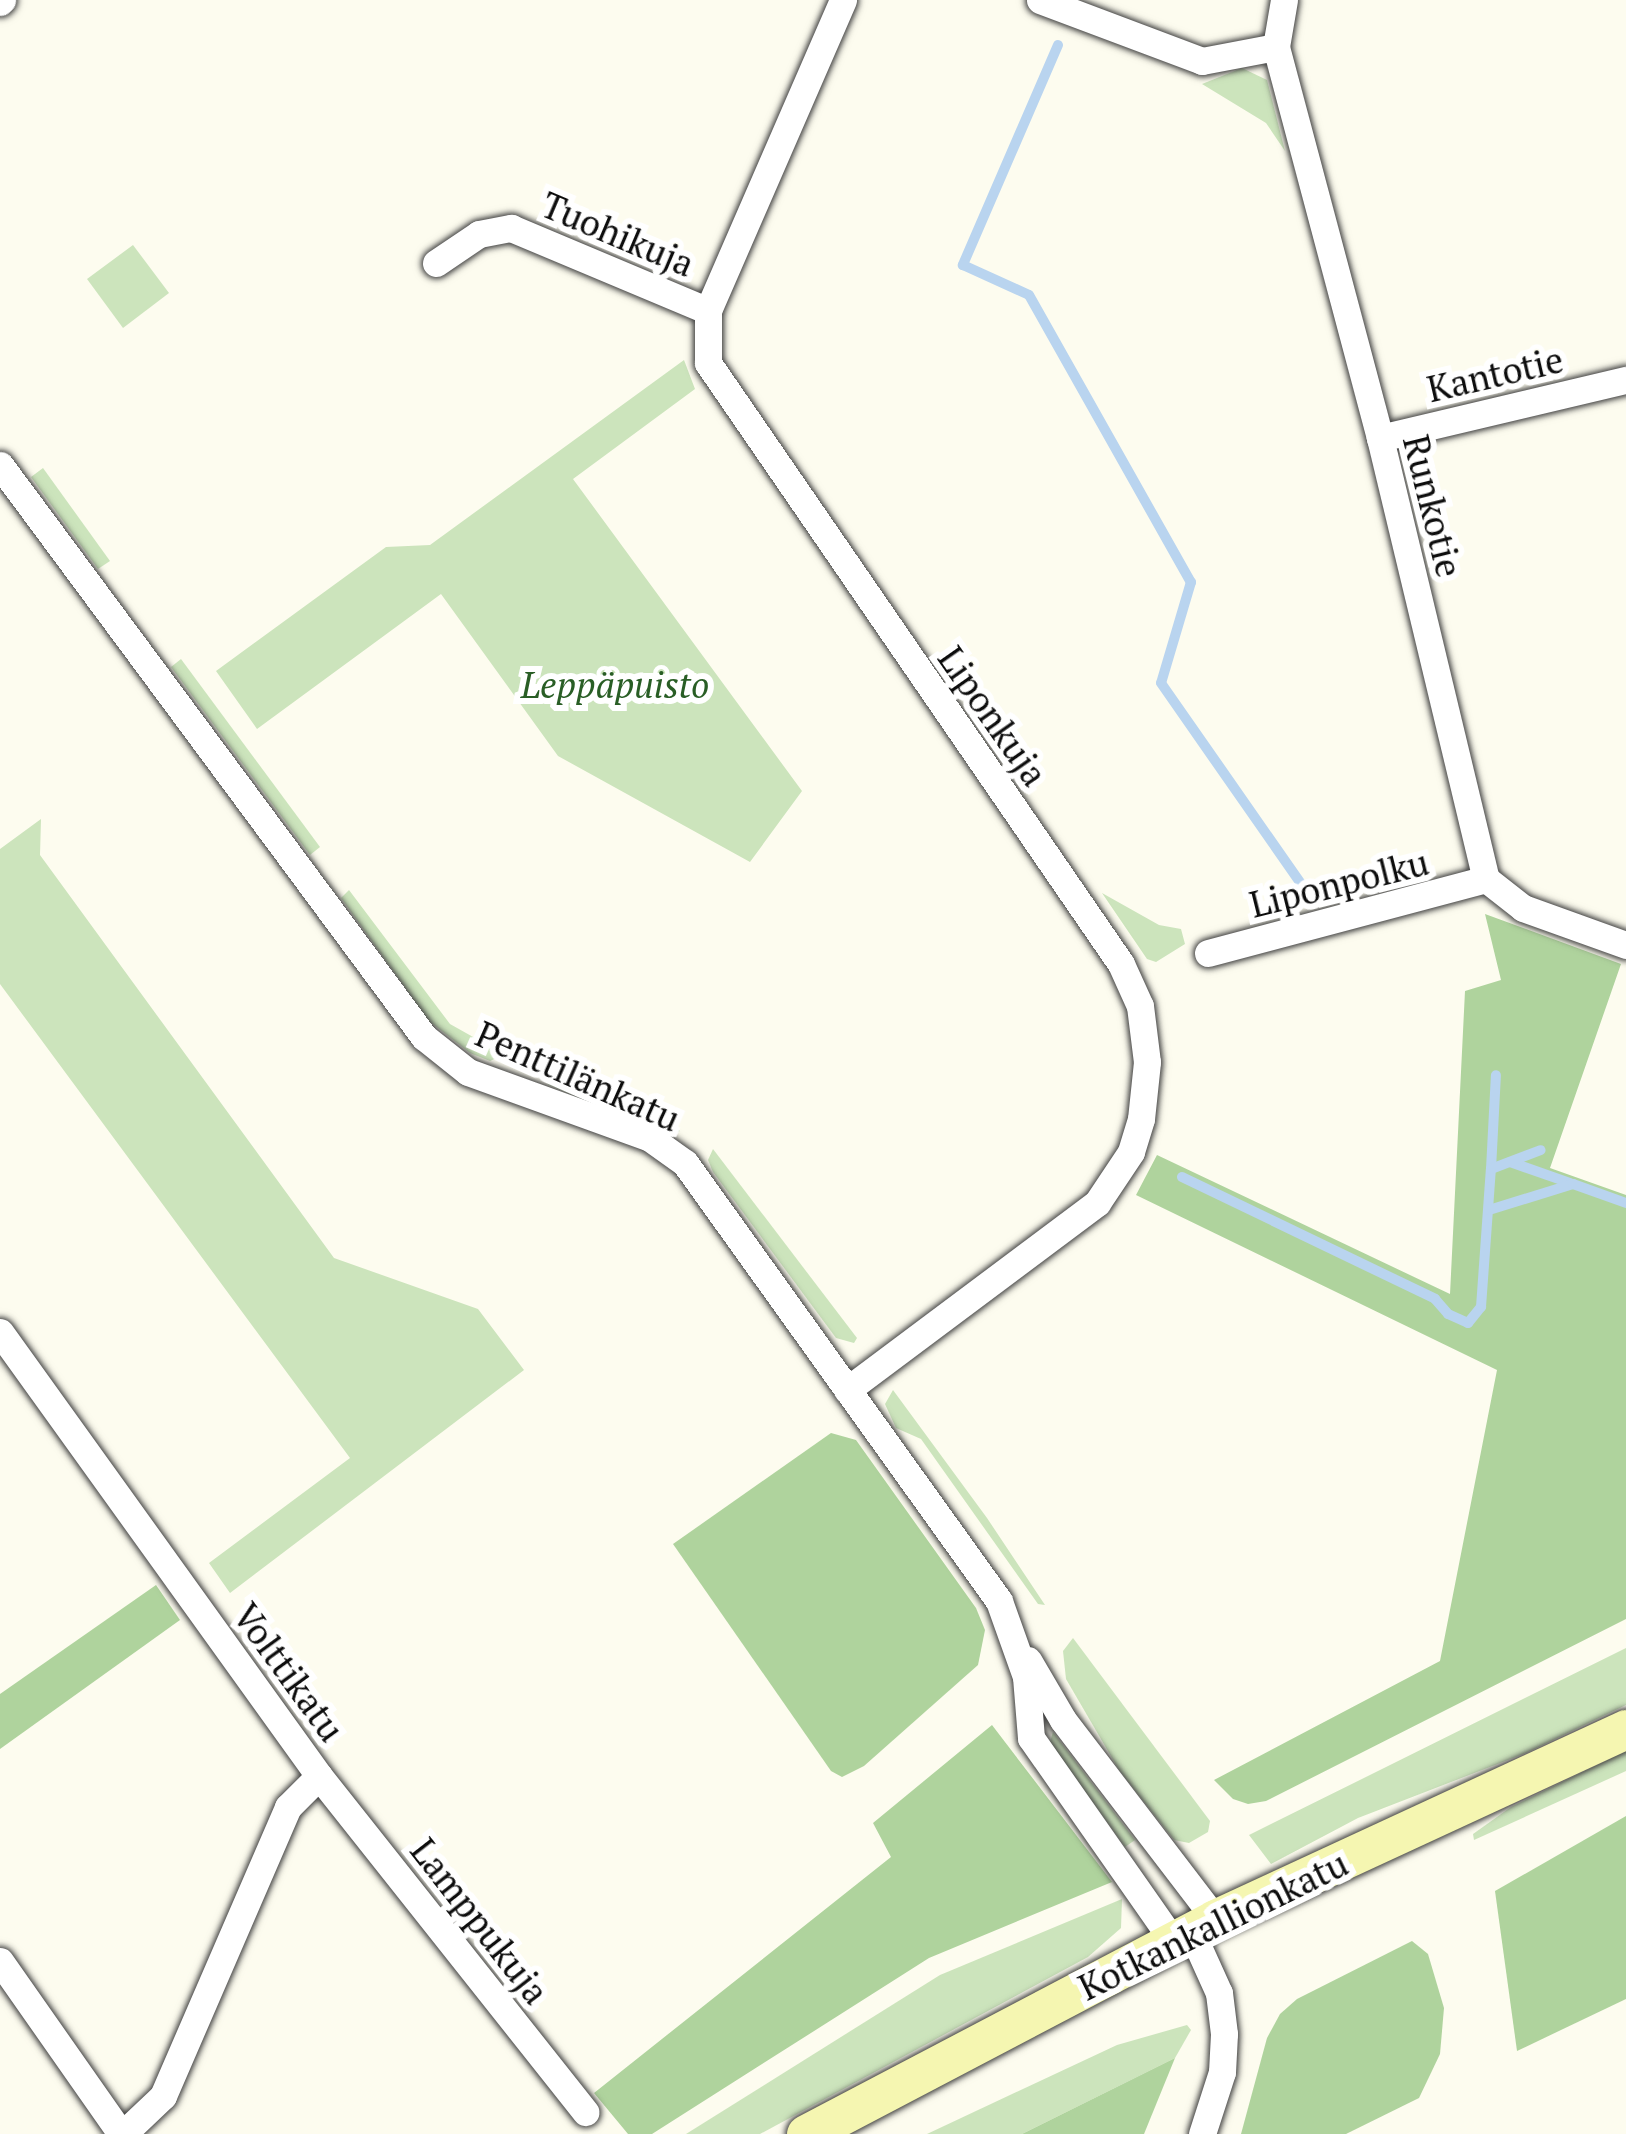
<!DOCTYPE html>
<meta charset="utf-8">
<style>
body{margin:0}
#map{position:relative;width:1626px;height:2134px;overflow:hidden;background:#fdfcef;font-family:"PT Serif",serif}
div>[style]{position:absolute}
.green>*{inset:0;background:#cce4bc}
.forest>*{inset:0;background:#afd39d}
.stream>*{height:10px;margin:-5px;padding:0 5px;transform-origin:5px;border-radius:5px;background:#b9d4ef}
.roads{filter:drop-shadow(0 0 3px #404040) drop-shadow(0 0 3px #404040)}
.street>*{height:27px;margin:-13.5px;padding:0 13.5px;transform-origin:13.5px;border-radius:13.5px;background:#fff}
.secondary>*{height:39px;margin:-19.5px;padding:0 19.5px;transform-origin:19.5px;border-radius:19.5px;background:#f5f6b1}
span{translate:-50% -50%;white-space:nowrap;text-align:center;line-height:1.15;-webkit-text-stroke:12px #fff;paint-order:stroke}
.street-label{font-size:36px;color:#0d0d0d}
.park-label{font-size:36px;color:#295e25;font-style:italic}
</style>
<div id="map">
<div class="green">
<div style="clip-path:polygon(1242px 68px,1267px 80px,1285px 151px,1266px 123px,1202px 84px)"></div>
<div style="clip-path:polygon(133px 245px,169px 293px,123px 328px,87px 279px)"></div>
<div style="clip-path:polygon(684px 360px,695px 389px,573px 479px,802px 791px,750px 862px,558px 756px,441px 594px,257px 729px,216px 671px,386px 547px,430px 545px)"></div>
<div style="clip-path:polygon(43px 468px,110px 561px,98px 569px,31px 477px)"></div>
<div style="clip-path:polygon(181px 659px,320px 847px,310px 855px,171px 667px)"></div>
<div style="clip-path:polygon(41px 819px,40px 855px,334px 1258px,478px 1309px,524px 1370px,230px 1593px,209px 1563px,350px 1458px,0 984px,0 849px)"></div>
<div style="clip-path:polygon(349px 890px,450px 1024px,498px 1051px,497px 1058px,490px 1061px,470px 1053px,429px 1021px,341px 898px)"></div>
<div style="clip-path:polygon(1102px 893px,1159px 925px,1181px 929px,1185px 944px,1156px 962px,1147px 959px)"></div>
<div style="clip-path:polygon(543px 1069px,660px 1114px,680px 1131px,667px 1136px,549px 1085px,542px 1078px)"></div>
<div style="clip-path:polygon(713px 1149px,857px 1338px,854px 1343px,836px 1338px,713px 1172px,708px 1160px)"></div>
<div style="clip-path:polygon(893px 1390px,987px 1518px,1045px 1605px,1038px 1604px,921px 1439px,896px 1428px,885px 1404px)"></div>
<div style="clip-path:polygon(1073px 1638px,1210px 1821px,1208px 1832px,1189px 1843px,1174px 1840px,1119px 1770px,1066px 1679px,1063px 1651px)"></div>
<div style="clip-path:polygon(1626px 1648px,1626px 1705px,1526px 1753px,1358px 1818px,1271px 1864px,1249px 1835px)"></div>
<div style="clip-path:polygon(1053px 1732px,1135px 1840px,1125px 1847px,1050px 1742px)"></div>
<div style="clip-path:polygon(1626px 1751px,1626px 1771px,1474px 1840px,1473px 1834px,1511px 1807px)"></div>
<div style="clip-path:polygon(1122px 1899px,1121px 1928px,1088px 1957px,760px 2134px,686px 2134px,940px 1975px)"></div>
<div style="clip-path:polygon(1187px 2025px,1191px 2030px,1175px 2058px,1022px 2134px,927px 2134px,1117px 2045px)"></div>
</div>
<div class="forest">
<div style="clip-path:polygon(1485px 914px,1621px 964px,1550px 1168px,1626px 1195px,1626px 1619px,1266px 1801px,1248px 1804px,1233px 1799px,1214px 1780px,1440px 1661px,1497px 1370px,1136px 1195px,1157px 1155px,1450px 1294px,1465px 991px,1501px 980px)"></div>
<div style="clip-path:polygon(831px 1433px,856px 1440px,976px 1608px,985px 1630px,978px 1665px,864px 1766px,842px 1777px,831px 1771px,673px 1544px)"></div>
<div style="clip-path:polygon(156px 1585px,180px 1620px,0 1749px,0 1694px)"></div>
<div style="clip-path:polygon(992px 1725px,1112px 1882px,929px 1958px,652px 2134px,628px 2134px,594px 2093px,891px 1857px,873px 1823px)"></div>
<div style="clip-path:polygon(1626px 1816px,1626px 1999px,1517px 2051px,1495px 1891px)"></div>
<div style="clip-path:polygon(1412px 1941px,1428px 1954px,1444px 2008px,1440px 2054px,1419px 2098px,1346px 2134px,1241px 2134px,1267px 2038px,1280px 2014px,1297px 1999px)"></div>
<div style="clip-path:polygon(1175px 2058px,1144px 2134px,1022px 2134px)"></div>
</div>
<div class="stream">
<div style="left:1058px;top:45px;width:240px;rotate:113.4deg"></div>
<div style="left:963px;top:265px;width:72px;rotate:24.4deg"></div>
<div style="left:1029px;top:295px;width:330px;rotate:60.6deg"></div>
<div style="left:1191px;top:582px;width:105px;rotate:106.5deg"></div>
<div style="left:1161px;top:683px;width:259px;rotate:55.1deg"></div>
<div style="left:1510px;top:1162px;width:64px;rotate:19.3deg"></div>
<div style="left:1491px;top:1169px;width:94px;rotate:-87deg"></div>
<div style="left:1182px;top:1177px;width:281px;rotate:25.7deg"></div>
<div style="left:1435px;top:1299px;width:20px;rotate:49deg"></div>
<div style="left:1448px;top:1314px;width:22px;rotate:24deg"></div>
<div style="left:1468px;top:1323px;width:21px;rotate:-51deg"></div>
<div style="left:1481px;top:1307px;width:138px;rotate:-85.9deg"></div>
<div style="left:1491px;top:1169px;width:53px;rotate:-20.8deg"></div>
<div style="left:1489px;top:1210px;width:88px;rotate:-17.2deg"></div>
<div style="left:1573px;top:1184px;width:56px;rotate:19.7deg"></div>
</div>
<div class="roads">
<div class="street">
<div style="left:843px;top:0;width:339px;rotate:113.5deg"></div>
<div style="left:708px;top:311px;width:52px;rotate:90deg"></div>
<div style="left:708px;top:363px;width:729px;rotate:55.5deg"></div>
<div style="left:1121px;top:964px;width:46px;rotate:65.7deg"></div>
<div style="left:1140px;top:1006px;width:56px;rotate:82.9deg"></div>
<div style="left:1147px;top:1062px;width:57px;rotate:96deg"></div>
<div style="left:1141px;top:1119px;width:34px;rotate:107deg"></div>
<div style="left:1131px;top:1152px;width:61px;rotate:123.7deg"></div>
<div style="left:1097px;top:1203px;width:312px;rotate:143.2deg"></div>
<div style="left:1040px;top:0;width:173px;rotate:20.6deg"></div>
<div style="left:1202px;top:61px;width:75px;rotate:-10.7deg"></div>
<div style="left:1284px;top:0;width:48px;rotate:99.7deg"></div>
<div style="left:1276px;top:47px;width:405px;rotate:75.1deg"></div>
<div style="left:1380px;top:438px;width:454px;rotate:76.5deg"></div>
<div style="left:1486px;top:879px;width:47px;rotate:38.1deg"></div>
<div style="left:1523px;top:908px;width:109px;rotate:19.8deg"></div>
<div style="left:0;top:2px;width:3px;rotate:-45deg"></div>
<div style="left:436px;top:263px;width:52px;rotate:-34deg"></div>
<div style="left:479px;top:234px;width:33px;rotate:-11deg"></div>
<div style="left:511px;top:228px;width:214px;rotate:22.8deg"></div>
<div style="left:1380px;top:438px;width:253px;rotate:-13.3deg"></div>
<div style="left:0;top:465px;width:712px;rotate:53.45deg"></div>
<div style="left:424px;top:1037px;width:56px;rotate:38.5deg"></div>
<div style="left:468px;top:1072px;width:194px;rotate:19.9deg"></div>
<div style="left:650px;top:1138px;width:43px;rotate:35.5deg"></div>
<div style="left:685px;top:1163px;width:539px;rotate:54.36deg"></div>
<div style="left:999px;top:1601px;width:81px;rotate:70.4deg"></div>
<div style="left:1026px;top:1677px;width:61px;rotate:85.3deg"></div>
<div style="left:1031px;top:1738px;width:248px;rotate:55deg"></div>
<div style="left:1208px;top:953px;width:288px;rotate:-14.9deg"></div>
<div style="left:0;top:1332px;width:547px;rotate:54.3deg"></div>
<div style="left:319px;top:1776px;width:44px;rotate:135deg"></div>
<div style="left:288px;top:1807px;width:315px;rotate:113.4deg"></div>
<div style="left:163px;top:2096px;width:55px;rotate:136.5deg"></div>
<div style="left:1028px;top:1660px;width:69px;rotate:59.7deg"></div>
<div style="left:1063px;top:1720px;width:250px;rotate:52.6deg"></div>
<div style="left:319px;top:1776px;width:429px;rotate:51.6deg"></div>
<div style="left:1191px;top:1931px;width:68px;rotate:65.7deg"></div>
<div style="left:1219px;top:1993px;width:41px;rotate:83deg"></div>
<div style="left:1224px;top:2034px;width:38px;rotate:93deg"></div>
<div style="left:1222px;top:2072px;width:65px;rotate:107.9deg"></div>
<div style="left:0;top:1961px;width:211px;rotate:55deg"></div>
</div>
<div class="secondary">
<div style="left:806px;top:2134px;width:462px;rotate:-27.7deg"></div>
<div style="left:1215px;top:1919px;width:453px;rotate:-24.8deg"></div>
</div>
</div>
<div class="street-label">
<span style="left:618px;top:234px;rotate:23deg">Tuohikuja</span>
<span style="left:1495px;top:374px;rotate:-13deg">Kantotie</span>
<span style="left:1433px;top:506px;rotate:76deg">Runkotie</span>
<span style="left:993px;top:716px;rotate:55deg">Liponkuja</span>
<span style="left:1339px;top:883px;rotate:-14deg">Liponpolku</span>
<span style="left:578px;top:1076px;rotate:24deg">Penttilänkatu</span>
<span style="left:289px;top:1672px;rotate:54deg">Volttikatu</span>
<span style="left:480px;top:1921px;rotate:52deg">Lamppukuja</span>
<span style="left:1213px;top:1925px;rotate:-26deg">Kotkankallionkatu</span>
</div>
<div class="park-label">
<span style="left:615px;top:685px">Leppäpuisto</span>
</div>
</div>
